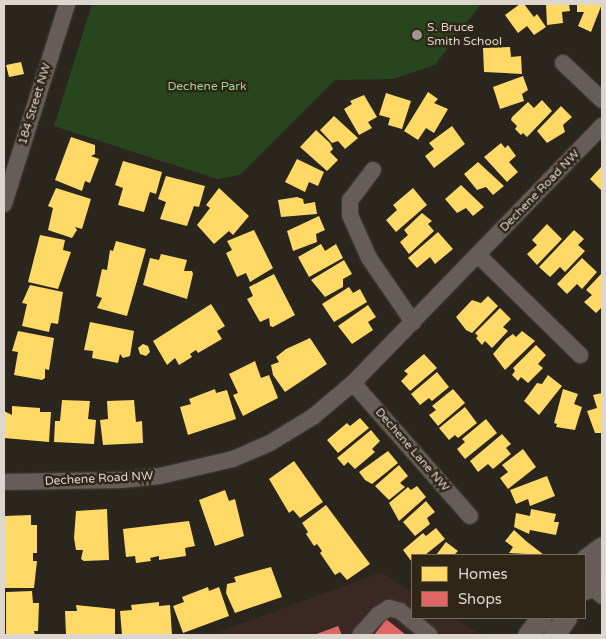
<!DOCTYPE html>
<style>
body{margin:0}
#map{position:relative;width:606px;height:639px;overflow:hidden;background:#2a251d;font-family:"Varela Round",sans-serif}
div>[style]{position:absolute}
.commercial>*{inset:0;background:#3a2825}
.green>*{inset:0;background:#27461e}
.homes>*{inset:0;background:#ffd966}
.shops>*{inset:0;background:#e06666}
.roads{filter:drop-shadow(0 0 1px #46403a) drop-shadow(0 0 1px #46403a)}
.minor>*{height:16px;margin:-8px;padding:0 8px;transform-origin:8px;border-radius:8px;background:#665d59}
.major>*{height:21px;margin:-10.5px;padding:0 10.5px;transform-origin:10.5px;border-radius:10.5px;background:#675c58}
.dots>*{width:14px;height:14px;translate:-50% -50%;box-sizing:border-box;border:2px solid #2f2618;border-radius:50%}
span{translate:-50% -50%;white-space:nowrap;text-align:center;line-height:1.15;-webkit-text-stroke:5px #2f2618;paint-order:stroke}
.poi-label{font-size:12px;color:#dcd6ce}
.left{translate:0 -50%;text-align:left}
.park-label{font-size:12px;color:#9ad58e}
.street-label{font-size:12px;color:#dcd6ce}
.frame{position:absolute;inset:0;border:5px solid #dcd6ce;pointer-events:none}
.legend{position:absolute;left:411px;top:554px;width:175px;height:65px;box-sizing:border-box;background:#2f2618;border:1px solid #746c61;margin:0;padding:6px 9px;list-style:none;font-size:15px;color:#dcd6ce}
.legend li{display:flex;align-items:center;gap:10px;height:25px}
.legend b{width:25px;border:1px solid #746c61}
</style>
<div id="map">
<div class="commercial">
<div style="clip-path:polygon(381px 572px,412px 592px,412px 618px,454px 618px,482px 635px,211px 635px)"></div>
</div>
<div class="green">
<div style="clip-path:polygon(92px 4px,481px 4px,435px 65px,393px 79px,335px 80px,240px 175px,217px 179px,54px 126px)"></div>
</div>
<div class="homes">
<div style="clip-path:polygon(520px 4px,524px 4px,534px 17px,537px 14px,546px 27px,534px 35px,527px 26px,518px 33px,505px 15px)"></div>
<div style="clip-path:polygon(546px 4px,569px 4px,570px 11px,562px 12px,563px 23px,547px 25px)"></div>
<div style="clip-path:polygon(577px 4px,602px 4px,591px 32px,578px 26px,584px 12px,577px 12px)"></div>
<div style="clip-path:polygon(510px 47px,511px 57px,521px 56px,522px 74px,484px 72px,483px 48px)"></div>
<div style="clip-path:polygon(21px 62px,24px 74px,9px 77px,6px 65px)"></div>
<div style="clip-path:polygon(523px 76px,528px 90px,522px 94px,524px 101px,500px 109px,493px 87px)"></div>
<div style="clip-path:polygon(428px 92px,438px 99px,434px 103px,448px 109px,434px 133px,426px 128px,418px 140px,404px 131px)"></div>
<div style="clip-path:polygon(386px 93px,411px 101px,402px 129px,388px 125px,390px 118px,379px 115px)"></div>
<div style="clip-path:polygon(364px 95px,377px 117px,368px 122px,372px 128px,359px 135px,344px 109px,352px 104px,350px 101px)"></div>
<div style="clip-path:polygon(542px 100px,552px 111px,527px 137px,523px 133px,521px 135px,515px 129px,517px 126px,511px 120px,512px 117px,528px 102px,534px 108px)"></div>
<div style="clip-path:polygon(561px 106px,572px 117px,563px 125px,565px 132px,547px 143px,537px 131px)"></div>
<div style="clip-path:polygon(334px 116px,358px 138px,345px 149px,338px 141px,332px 143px,320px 130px)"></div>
<div style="clip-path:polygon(452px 126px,465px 144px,434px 168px,425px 156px,434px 149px,429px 143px)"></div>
<div style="clip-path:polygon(316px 130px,330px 143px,333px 149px,330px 152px,338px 160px,327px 171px,300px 147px)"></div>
<div style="clip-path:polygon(71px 137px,95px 145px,95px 154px,91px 156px,99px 159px,90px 183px,85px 181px,82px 191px,55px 180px)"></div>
<div style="clip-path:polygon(501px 143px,505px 148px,508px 145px,516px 156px,509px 162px,518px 172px,507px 182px,484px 157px)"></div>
<div style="clip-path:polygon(297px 159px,324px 172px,318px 186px,309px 182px,305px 192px,285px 182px)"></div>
<div style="clip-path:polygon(123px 161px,162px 172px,156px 194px,150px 192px,144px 212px,118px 205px,123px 188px,115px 185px)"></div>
<div style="clip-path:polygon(478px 162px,504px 186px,493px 195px,486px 187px,477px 190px,464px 174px)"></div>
<div style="clip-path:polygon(602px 166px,602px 191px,590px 179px)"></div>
<div style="clip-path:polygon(166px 176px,205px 186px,199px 207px,194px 206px,187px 226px,160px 219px,166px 202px,158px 199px)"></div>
<div style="clip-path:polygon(461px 185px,484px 207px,473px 216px,466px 208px,457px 213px,445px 199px)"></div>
<div style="clip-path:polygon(56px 188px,91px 199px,82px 229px,75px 227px,77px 230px,72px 238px,48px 230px,53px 208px,48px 206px)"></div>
<div style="clip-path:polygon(219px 188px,249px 216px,233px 235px,229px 231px,214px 244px,197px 225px,210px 208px,206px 205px)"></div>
<div style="clip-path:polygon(413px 188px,427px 205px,396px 232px,386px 220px,397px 210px,393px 205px)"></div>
<div style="clip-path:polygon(297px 197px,303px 199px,304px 204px,315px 202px,317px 214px,281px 217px,278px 200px)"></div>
<div style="clip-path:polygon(422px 213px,432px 221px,428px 224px,434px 231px,409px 254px,400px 242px,408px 235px,404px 230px)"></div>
<div style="clip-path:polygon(319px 216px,325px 230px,316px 234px,317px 242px,293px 251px,287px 231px)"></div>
<div style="clip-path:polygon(547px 224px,562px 239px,537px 265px,527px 254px,537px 245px,532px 240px)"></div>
<div style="clip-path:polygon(254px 230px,273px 268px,250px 282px,246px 273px,237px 277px,226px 253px,232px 250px,227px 241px)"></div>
<div style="clip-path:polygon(574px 230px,584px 239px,578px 245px,585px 251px,565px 272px,560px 267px,550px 277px,539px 267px)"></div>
<div style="clip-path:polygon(438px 232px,453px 249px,435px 264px,430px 257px,417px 268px,408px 258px)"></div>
<div style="clip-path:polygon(40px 235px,65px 240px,63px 250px,71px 252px,58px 289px,28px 282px)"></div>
<div style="clip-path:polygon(116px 241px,146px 249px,127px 316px,97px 308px,102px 298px,96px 296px,102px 269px,107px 270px,110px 250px,113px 251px)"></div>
<div style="clip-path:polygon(321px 244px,325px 251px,336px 244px,343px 258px,309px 277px,298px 257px)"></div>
<div style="clip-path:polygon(161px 254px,187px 260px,184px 271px,192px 271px,193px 274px,187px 299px,143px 285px,150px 258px,159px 260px)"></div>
<div style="clip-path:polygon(582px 258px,597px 272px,582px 289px,577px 284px,567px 294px,557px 284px)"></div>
<div style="clip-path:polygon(344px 260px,352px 274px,343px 279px,343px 287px,325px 297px,311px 280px)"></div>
<div style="clip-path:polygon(602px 273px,602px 307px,596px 313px,584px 302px,592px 295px,586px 290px)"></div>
<div style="clip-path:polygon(274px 274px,295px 315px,273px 327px,270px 326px,269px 318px,260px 322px,247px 299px,253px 296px,249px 287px)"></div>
<div style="clip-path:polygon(30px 285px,63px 292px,58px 324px,51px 323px,49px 332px,22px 326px,27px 304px,22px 303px)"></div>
<div style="clip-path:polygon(349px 287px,353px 293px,360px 289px,367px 302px,334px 322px,322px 304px)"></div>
<div style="clip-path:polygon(488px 296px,498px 306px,472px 333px,466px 330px,456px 317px,472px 300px,481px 303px)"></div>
<div style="clip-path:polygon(211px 304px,225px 326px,217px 331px,222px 339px,198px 353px,196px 350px,190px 354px,192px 357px,179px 365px,175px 358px,167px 365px,153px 341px)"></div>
<div style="clip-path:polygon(368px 305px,376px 317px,368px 322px,373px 330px,352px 344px,338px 326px)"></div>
<div style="clip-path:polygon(500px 308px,511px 319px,503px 327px,508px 331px,492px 348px,485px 341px,482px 345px,476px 338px,478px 336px,475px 333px)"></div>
<div style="clip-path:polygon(90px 322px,134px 331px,130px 356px,123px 358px,120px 354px,118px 363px,92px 358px,93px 351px,84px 350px)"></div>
<div style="clip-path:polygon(18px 331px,54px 338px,49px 370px,45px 369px,45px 378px,42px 380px,14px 375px,18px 352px,12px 351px)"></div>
<div style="clip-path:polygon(522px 331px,535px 341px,505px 370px,493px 354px,506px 339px,513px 334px,516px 337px)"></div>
<div style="clip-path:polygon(310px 338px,327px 364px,285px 392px,273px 375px,271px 365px,279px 362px,276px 357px,286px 349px)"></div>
<div style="clip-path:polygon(143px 344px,148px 346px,150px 352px,146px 356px,140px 354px,138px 348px)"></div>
<div style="clip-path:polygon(536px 345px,546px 355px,538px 364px,543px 368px,528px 383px,521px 377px,518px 381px,512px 375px,515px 371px,513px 368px)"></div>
<div style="clip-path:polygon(424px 354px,437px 368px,410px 391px,401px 381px,408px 374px,404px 371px)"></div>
<div style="clip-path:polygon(255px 361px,261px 378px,269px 375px,278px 398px,243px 416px,233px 395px,238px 393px,229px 374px)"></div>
<div style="clip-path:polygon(437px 372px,449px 387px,432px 401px,429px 398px,420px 405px,411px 394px)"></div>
<div style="clip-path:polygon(548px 375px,562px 386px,539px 415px,524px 401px,537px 383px,542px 384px)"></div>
<div style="clip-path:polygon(215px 389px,216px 393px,227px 390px,236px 419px,188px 435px,180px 407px,191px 404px,189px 399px)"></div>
<div style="clip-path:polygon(453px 389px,465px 403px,438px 426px,429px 415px,436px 410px,432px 406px)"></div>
<div style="clip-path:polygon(563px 389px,578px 394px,574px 404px,582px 407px,575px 430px,556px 427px,557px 424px,554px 423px)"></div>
<div style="clip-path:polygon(602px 393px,602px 433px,595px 433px,587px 411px,597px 408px,593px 395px)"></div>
<div style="clip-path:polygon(62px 400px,90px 401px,88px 419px,96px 420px,94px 444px,54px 442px,55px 421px,60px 421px)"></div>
<div style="clip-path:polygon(134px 400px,136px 422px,142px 421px,143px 443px,103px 445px,100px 420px,108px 419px,107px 401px)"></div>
<div style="clip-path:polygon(12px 406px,40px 408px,40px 412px,51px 412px,49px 442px,4px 438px,4px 411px,12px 415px)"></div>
<div style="clip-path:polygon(465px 407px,477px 423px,458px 438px,455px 435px,449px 440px,439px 428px)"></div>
<div style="clip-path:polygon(360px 418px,369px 428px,338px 453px,327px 440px,347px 423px,350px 426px)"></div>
<div style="clip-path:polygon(486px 419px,497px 433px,465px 459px,457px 449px,465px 442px,462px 439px)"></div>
<div style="clip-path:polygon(371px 430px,380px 441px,372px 449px,375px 452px,355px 469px,348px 462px,344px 466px,337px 458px)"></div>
<div style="clip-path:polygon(502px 434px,511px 444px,506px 448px,511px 454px,493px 469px,488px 464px,478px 472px,470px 461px)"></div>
<div style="clip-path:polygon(523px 449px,536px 467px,508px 489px,500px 478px,508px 472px,502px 465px)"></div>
<div style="clip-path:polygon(388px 451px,398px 463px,372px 484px,365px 480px,359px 472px)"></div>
<div style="clip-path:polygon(294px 461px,323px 502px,300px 518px,293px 510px,289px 513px,269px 479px)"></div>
<div style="clip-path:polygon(399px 465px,408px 476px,400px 483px,405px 487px,389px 500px,375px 486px)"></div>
<div style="clip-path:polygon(547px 476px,555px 496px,530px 506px,528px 499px,516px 504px,510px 490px)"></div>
<div style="clip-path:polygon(417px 486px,426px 497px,399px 521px,389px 503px,408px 487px,411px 490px)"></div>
<div style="clip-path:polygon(225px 490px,229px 501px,235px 499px,244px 536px,215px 546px,199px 500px)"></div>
<div style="clip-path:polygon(426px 501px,435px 512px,427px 518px,430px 524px,415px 536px,403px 522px)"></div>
<div style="clip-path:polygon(326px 505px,370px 564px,347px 580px,340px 572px,335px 575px,320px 553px,322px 551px,317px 544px,314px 546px,306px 534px,308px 532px,302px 523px)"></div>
<div style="clip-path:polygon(107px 509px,109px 560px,84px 561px,81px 559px,83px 550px,76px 550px,74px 538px,76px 511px)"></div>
<div style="clip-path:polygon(531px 509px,556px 514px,554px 522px,559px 522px,556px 535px,530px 530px,529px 534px,514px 527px,516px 513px,530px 516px)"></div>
<div style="clip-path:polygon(31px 515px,31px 525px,37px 525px,37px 553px,33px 553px,33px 561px,37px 561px,34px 588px,4px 588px,4px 516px)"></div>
<div style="clip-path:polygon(189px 521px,195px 546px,185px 548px,186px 556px,159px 560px,159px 556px,150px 558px,151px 561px,136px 563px,135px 556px,126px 557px,123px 529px)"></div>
<div style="clip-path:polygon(436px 528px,445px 539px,425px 555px,412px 555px,412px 562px,403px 550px,423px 533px,426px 536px)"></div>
<div style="clip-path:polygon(514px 530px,526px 541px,544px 555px,509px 553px,513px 547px,505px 541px)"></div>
<div style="clip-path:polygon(446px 542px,458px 551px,454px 555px,436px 555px)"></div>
<div style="clip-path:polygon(271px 567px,282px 597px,235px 613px,226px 593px,227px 584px,236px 582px,234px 577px)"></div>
<div style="clip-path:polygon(208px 587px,209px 591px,219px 587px,229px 616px,183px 633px,173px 606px,184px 602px,182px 597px)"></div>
<div style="clip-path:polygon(32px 591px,33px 603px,39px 603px,38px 631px,34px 631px,35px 635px,6px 635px,6px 592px)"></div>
<div style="clip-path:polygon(159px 602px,159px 606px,170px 605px,172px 635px,122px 635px,120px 611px,132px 610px,131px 605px)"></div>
<div style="clip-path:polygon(76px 605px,115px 609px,115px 635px,66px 635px,65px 611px,77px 611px)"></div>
</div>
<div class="shops">
<div style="clip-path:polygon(386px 619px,406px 635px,374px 635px)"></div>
<div style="clip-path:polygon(338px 626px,342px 635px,314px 635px)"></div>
</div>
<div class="roads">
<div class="minor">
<div style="left:563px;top:63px;width:54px;rotate:43.5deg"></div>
<div style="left:373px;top:170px;width:38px;rotate:127deg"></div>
<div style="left:350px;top:200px;width:15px;rotate:90deg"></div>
<div style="left:350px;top:215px;width:47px;rotate:66.2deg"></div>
<div style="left:369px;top:258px;width:78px;rotate:55.5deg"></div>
<div style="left:4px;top:204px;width:210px;rotate:-72.5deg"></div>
<div style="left:478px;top:255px;width:143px;rotate:44.4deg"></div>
<div style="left:353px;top:383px;width:177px;rotate:48.7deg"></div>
<div style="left:4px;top:482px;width:118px;rotate:-1deg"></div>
<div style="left:122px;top:480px;width:38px;rotate:-6deg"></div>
<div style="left:160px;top:476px;width:75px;rotate:-13.1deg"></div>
<div style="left:233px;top:459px;width:40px;rotate:-23.4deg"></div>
<div style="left:270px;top:443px;width:52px;rotate:-31.5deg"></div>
<div style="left:314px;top:416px;width:51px;rotate:-40.2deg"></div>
<div style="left:353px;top:383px;width:358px;rotate:-45.9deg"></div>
<div style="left:585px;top:581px;width:23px;rotate:41deg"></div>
<div style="left:360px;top:635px;width:28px;rotate:-48deg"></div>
<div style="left:379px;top:614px;width:12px;rotate:-31deg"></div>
<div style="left:389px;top:608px;width:11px;rotate:15deg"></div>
<div style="left:400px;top:611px;width:38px;rotate:39deg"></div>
</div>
<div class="major">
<div style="left:585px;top:560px;width:21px;rotate:-37deg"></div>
<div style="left:585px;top:589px;width:35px;rotate:-61deg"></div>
<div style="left:528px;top:635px;width:21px;rotate:-53deg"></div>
<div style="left:554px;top:635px;width:21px;rotate:-55deg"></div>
</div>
</div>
<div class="dots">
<div style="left:417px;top:35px;background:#9e9890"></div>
</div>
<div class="poi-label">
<span class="left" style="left:427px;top:35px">S. Bruce<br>Smith School</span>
</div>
<div class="park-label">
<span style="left:207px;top:87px">Dechene Park</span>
</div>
<div class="street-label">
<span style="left:35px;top:104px;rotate:-73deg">184 Street NW</span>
<span style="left:540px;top:191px;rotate:-46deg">Dechene Road NW</span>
<span style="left:412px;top:450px;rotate:49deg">Dechene Lane NW</span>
<span style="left:99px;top:479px;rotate:-3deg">Dechene Road NW</span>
</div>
<div class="frame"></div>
<ul class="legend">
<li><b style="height:14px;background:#ffd966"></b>Homes</li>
<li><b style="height:14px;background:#e06666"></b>Shops</li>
</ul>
</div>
